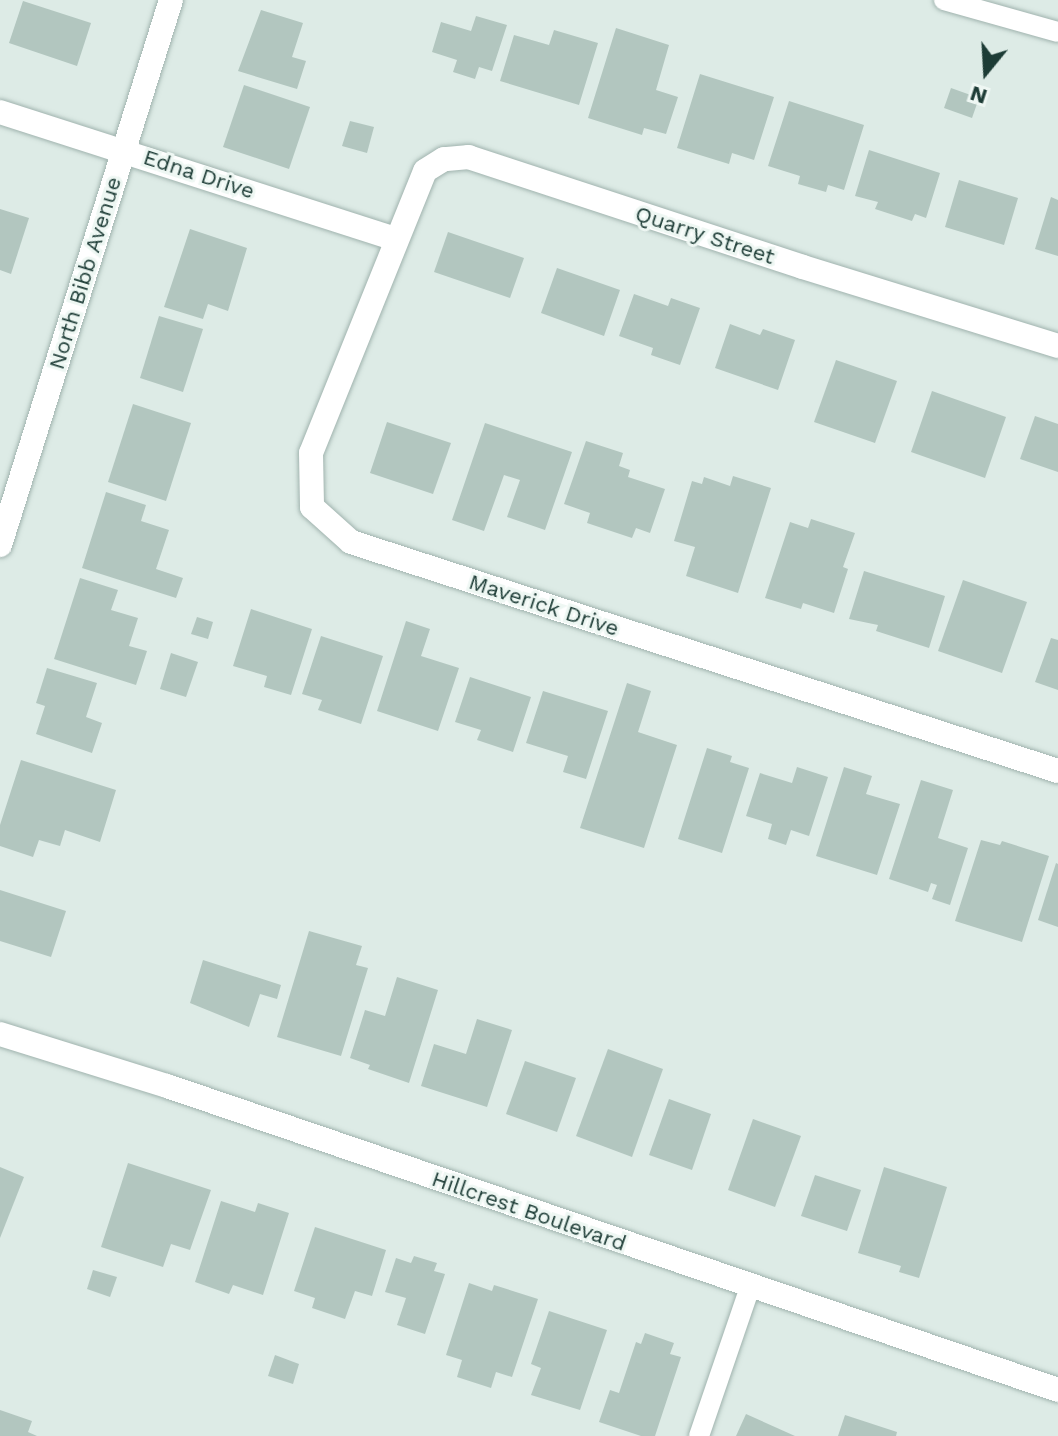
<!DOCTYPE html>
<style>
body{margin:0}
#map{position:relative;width:1058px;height:1436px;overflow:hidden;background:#ddebe6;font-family:"Work Sans",sans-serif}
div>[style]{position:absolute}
.building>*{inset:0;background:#b2c6bf}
.roads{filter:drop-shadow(0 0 2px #a0b3ae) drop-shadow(0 0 2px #a0b3ae)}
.service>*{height:20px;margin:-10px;padding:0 10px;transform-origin:10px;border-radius:10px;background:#fff}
.minor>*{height:24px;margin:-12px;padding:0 12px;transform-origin:12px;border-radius:12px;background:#fff}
.tertiary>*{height:24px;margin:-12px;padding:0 12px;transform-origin:12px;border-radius:12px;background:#fff}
.secondary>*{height:24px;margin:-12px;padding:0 12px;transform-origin:12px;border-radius:12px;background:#fff}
span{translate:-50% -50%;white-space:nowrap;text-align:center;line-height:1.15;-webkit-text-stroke:6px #eef7f3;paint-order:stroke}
.street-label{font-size:22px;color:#1d3c36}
.north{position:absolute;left:946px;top:32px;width:80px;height:80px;-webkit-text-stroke:6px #eef7f3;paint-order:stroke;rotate:198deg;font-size:22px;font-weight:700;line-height:32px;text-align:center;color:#1d3c36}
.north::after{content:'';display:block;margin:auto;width:28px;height:36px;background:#1d3c36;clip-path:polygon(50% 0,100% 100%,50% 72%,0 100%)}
</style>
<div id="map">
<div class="building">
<div style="clip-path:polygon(23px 1px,91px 23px,77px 66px,9px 43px)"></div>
<div style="clip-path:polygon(261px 10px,303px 23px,292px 57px,306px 61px,297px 89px,238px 71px)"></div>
<div style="clip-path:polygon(476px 16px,507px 25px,492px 71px,479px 67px,475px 79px,453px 72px,457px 60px,432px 52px,441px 22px,471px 31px)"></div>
<div style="clip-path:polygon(616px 28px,669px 45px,656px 90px,678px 97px,666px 134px,644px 128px,642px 135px,588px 118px)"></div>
<div style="clip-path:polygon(554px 30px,598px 43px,579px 105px,500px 81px,514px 35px,549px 45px)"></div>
<div style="clip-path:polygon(700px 74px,774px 97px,754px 160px,732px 153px,729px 164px,677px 148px)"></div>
<div style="clip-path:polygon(244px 85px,310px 107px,289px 169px,223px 147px)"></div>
<div style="clip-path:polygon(951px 88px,979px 98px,972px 118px,944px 108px)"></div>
<div style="clip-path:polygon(789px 101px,864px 125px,844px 190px,828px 185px,826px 192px,798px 184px,800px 176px,768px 166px)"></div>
<div style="clip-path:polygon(350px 121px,374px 127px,367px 153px,342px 146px)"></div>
<div style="clip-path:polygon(869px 150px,940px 173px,926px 218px,915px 214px,912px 221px,875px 209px,878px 202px,855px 196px)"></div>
<div style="clip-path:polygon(959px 180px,1018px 198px,1004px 245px,945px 227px)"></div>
<div style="clip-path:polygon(1051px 197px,1058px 200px,1058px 256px,1035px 249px)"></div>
<div style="clip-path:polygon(0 209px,29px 218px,11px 274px,0 270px)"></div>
<div style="clip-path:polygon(190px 229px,247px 248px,228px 311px,208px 304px,203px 319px,164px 307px)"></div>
<div style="clip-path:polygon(448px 232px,524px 258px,510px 298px,434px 272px)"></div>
<div style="clip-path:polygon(557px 268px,620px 290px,604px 336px,541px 313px)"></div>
<div style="clip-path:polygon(634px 294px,668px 306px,671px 298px,700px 308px,680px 365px,651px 355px,653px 348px,619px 336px)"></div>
<div style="clip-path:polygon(159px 316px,203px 329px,183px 392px,140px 378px)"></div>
<div style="clip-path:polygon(730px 324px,760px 335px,763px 329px,795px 340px,778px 390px,715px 368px)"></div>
<div style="clip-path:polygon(836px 360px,897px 381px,875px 443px,814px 422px)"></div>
<div style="clip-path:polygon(932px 391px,1006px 417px,985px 478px,911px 452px)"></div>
<div style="clip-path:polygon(133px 404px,191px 423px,166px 501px,108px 482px)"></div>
<div style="clip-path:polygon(1035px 416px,1058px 424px,1058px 472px,1020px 459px)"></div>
<div style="clip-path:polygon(387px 422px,451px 443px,433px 494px,370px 473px)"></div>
<div style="clip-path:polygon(485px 423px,572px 452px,545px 530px,507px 517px,520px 480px,504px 475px,484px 531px,452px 520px)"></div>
<div style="clip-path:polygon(586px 441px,623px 453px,619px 466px,630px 470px,628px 477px,665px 489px,650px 533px,636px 528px,632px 538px,587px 523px,590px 513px,564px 504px)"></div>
<div style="clip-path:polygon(733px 476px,771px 488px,738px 593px,686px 576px,695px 547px,674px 541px,692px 481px,702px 484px,704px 477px,730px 486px)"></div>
<div style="clip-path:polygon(106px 492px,146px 505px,141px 521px,169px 530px,156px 569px,183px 578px,176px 598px,82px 568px)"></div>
<div style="clip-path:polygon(811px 519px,855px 533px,843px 567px,848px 569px,834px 613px,803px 603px,801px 609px,765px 598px,790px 522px,808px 528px)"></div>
<div style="clip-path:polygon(864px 571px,945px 596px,929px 648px,876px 631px,878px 625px,849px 619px)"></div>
<div style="clip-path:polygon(80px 578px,118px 590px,111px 610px,138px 618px,129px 646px,147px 651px,136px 685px,54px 659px)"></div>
<div style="clip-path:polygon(963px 580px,1027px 602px,1002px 673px,938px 651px)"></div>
<div style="clip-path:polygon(251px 609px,312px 629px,291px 695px,264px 687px,267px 676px,233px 666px)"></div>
<div style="clip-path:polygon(197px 617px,213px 622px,208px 639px,191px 634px)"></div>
<div style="clip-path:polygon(406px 621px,430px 629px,421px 656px,459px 668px,438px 731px,377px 711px)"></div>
<div style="clip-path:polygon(321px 636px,383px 656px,361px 724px,318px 710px,322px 700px,302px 694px)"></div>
<div style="clip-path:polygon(1051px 638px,1058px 640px,1058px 690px,1035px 682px)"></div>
<div style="clip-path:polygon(171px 653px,198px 662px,186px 697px,160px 689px)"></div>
<div style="clip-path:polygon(47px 668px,97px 683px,86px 717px,102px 723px,92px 753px,36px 734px,45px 706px,36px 703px)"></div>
<div style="clip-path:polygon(470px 677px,531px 697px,513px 752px,477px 740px,481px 730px,455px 722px)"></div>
<div style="clip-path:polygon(627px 683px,651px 691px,638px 732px,677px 745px,644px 848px,580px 828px)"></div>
<div style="clip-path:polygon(543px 691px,608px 711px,586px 779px,563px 772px,568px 756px,526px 743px)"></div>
<div style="clip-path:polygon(707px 748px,732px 756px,730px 762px,749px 768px,722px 853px,678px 839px)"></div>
<div style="clip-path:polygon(21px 760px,116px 790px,100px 842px,65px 830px,60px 846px,39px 840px,33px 857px,0 846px,0 825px)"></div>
<div style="clip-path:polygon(797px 767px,828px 777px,809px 836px,791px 830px,786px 845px,768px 839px,772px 824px,746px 816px,760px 773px,792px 783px)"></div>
<div style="clip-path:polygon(844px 767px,872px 776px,866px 794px,900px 804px,877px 875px,816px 856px)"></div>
<div style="clip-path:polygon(921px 780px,953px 790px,938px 838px,968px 848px,950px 905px,932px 899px,937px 885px,931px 883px,928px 892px,889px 879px)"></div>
<div style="clip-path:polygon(981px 840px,1000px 845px,1002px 841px,1049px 856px,1022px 942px,955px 921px)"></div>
<div style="clip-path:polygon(1056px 863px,1058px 864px,1058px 927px,1038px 920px)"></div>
<div style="clip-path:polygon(0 890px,66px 911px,51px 957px,0 941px)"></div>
<div style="clip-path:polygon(309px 931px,362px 946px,356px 965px,368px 968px,341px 1056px,277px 1037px)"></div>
<div style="clip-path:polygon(203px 960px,281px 985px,277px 999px,260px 994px,249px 1027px,190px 1003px)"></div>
<div style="clip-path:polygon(397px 977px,438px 990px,409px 1083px,368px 1069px,370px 1065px,350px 1058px,365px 1010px,385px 1016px)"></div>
<div style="clip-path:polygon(477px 1019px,512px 1030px,487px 1107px,421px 1086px,434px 1044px,466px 1054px)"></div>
<div style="clip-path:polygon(608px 1049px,663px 1069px,632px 1157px,576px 1136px)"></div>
<div style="clip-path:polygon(525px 1061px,576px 1078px,557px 1132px,506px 1114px)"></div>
<div style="clip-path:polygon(669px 1099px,711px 1114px,692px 1170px,649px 1155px)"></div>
<div style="clip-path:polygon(753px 1119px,801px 1136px,775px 1207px,728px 1190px)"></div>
<div style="clip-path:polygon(128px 1163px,211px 1190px,190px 1250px,171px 1244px,163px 1267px,101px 1247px)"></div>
<div style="clip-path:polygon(0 1167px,24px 1177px,0 1238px)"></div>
<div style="clip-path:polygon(884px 1167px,947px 1187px,919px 1278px,899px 1272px,901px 1266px,858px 1253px)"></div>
<div style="clip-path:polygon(815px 1175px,861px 1190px,847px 1231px,801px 1216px)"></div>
<div style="clip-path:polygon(221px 1201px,255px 1212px,258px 1203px,289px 1213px,263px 1295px,233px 1285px,229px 1294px,195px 1282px)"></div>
<div style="clip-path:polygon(315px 1227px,386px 1250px,372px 1296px,355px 1291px,345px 1319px,312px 1308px,315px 1298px,294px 1291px)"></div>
<div style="clip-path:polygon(414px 1256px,437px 1263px,434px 1271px,445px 1274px,425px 1334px,397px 1325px,406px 1298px,385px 1292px,396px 1258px,411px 1263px)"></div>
<div style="clip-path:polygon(93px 1270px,117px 1277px,110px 1297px,87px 1289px)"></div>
<div style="clip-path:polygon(469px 1283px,492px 1291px,494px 1285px,538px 1299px,512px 1377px,496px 1372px,491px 1388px,457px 1377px,462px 1360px,446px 1355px)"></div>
<div style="clip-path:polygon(549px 1311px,607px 1330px,580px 1410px,531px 1395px,541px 1368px,531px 1364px)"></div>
<div style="clip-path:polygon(645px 1333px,674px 1343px,670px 1354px,681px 1357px,655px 1436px,641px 1436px,599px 1422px,610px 1390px,619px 1393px,636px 1342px,641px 1344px)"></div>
<div style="clip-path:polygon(275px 1355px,299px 1364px,293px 1384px,268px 1376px)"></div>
<div style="clip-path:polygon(0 1410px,32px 1421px,28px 1432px,37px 1436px,0 1436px)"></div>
<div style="clip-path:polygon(746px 1414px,795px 1436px,736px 1436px)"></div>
<div style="clip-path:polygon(845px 1415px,897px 1432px,896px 1436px,838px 1436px)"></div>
</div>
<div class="roads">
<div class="service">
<div style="left:944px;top:0;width:118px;rotate:15.7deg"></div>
<div style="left:699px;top:1436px;width:157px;rotate:-71.1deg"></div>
</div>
<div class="minor">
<div style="left:0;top:112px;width:416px;rotate:17.8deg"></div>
<div style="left:1058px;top:346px;width:267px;rotate:-162.8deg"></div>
<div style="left:803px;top:267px;width:352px;rotate:-161.8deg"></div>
<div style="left:469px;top:157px;width:25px;rotate:175deg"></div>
<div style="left:444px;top:159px;width:22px;rotate:148deg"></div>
<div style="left:425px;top:171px;width:304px;rotate:112deg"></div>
<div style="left:311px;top:453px;width:54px;rotate:88.9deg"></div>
<div style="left:312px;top:507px;width:52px;rotate:41.9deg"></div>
<div style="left:351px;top:542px;width:743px;rotate:17.95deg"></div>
</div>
<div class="tertiary">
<div style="left:0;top:1034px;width:175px;rotate:17.3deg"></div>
<div style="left:167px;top:1086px;width:941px;rotate:18.84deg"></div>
</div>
<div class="secondary">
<div style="left:0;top:545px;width:571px;rotate:-72.58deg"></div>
</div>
</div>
<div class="street-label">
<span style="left:199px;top:174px;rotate:18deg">Edna Drive</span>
<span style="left:705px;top:235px;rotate:18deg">Quarry Street</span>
<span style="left:85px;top:273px;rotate:-73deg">North Bibb Avenue</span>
<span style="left:544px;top:605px;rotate:18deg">Maverick Drive</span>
<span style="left:529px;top:1211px;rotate:19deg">Hillcrest Boulevard</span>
</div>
<div class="north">N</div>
</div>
